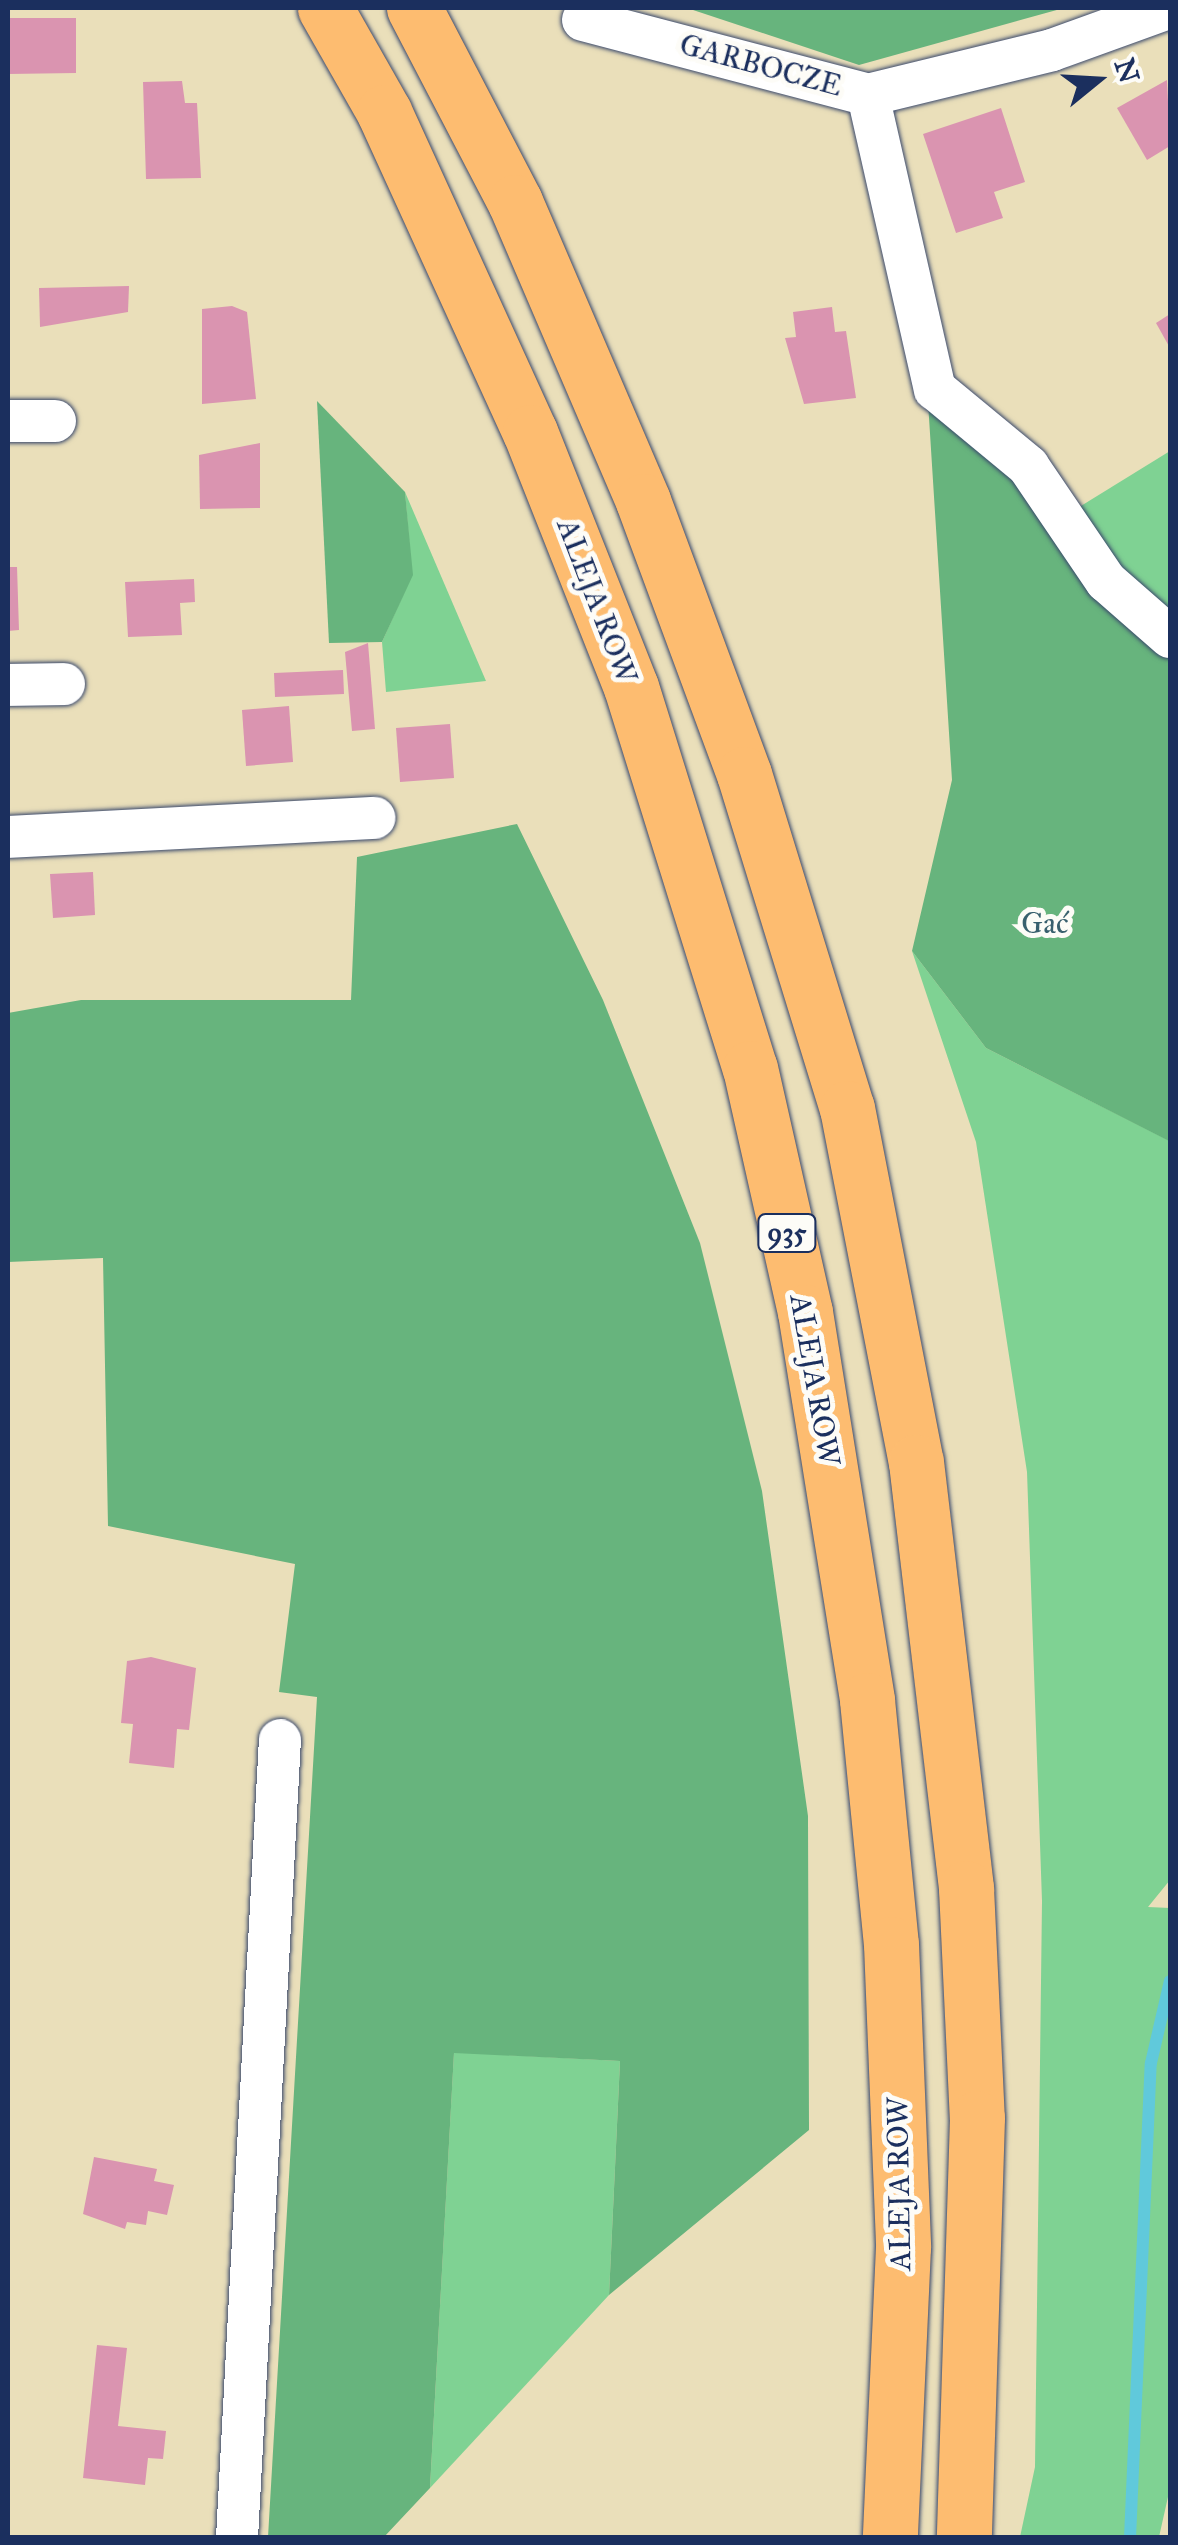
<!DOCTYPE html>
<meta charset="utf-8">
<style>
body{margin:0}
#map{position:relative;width:1178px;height:2545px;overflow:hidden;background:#eadfba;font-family:"IM FELL Great Primer",serif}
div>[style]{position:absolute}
.green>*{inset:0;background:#7fd293}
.forest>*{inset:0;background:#67b47d}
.stream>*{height:12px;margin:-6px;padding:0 6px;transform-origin:6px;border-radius:6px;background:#60c9db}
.building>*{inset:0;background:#da94b0}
.roads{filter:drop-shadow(0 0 2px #3a496c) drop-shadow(0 0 2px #3a496c)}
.minor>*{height:42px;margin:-21px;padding:0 21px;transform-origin:21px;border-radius:21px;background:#fff}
.primary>*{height:55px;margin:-27.5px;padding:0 27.5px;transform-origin:27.5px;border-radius:27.5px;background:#fdbc70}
span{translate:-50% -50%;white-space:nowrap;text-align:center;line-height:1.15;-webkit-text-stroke:10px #fdfcf7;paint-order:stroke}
.shield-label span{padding:2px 8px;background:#fdfcf7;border:2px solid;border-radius:8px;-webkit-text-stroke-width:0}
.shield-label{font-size:28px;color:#1b2f5e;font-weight:700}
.street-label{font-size:30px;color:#1b2f5e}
.park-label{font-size:30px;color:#39606e}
.frame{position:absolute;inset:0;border:10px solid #1b2f5e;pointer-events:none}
.north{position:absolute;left:1048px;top:30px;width:100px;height:100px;-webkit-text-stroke:8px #fdfcf7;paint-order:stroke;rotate:72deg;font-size:28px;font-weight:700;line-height:40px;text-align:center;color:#1b2f5e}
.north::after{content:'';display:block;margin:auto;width:35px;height:45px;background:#1b2f5e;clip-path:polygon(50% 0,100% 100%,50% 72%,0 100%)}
</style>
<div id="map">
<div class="green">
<div style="clip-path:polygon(1170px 451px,1170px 623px,1126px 583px,1076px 509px)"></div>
<div style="clip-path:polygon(405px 492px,486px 681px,386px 692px,382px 642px,412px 575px)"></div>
<div style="clip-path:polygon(912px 951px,986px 1048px,1170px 1141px,1170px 1880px,1148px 1907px,1170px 1908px,1170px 2488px,1159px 2537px,1020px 2537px,1035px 2467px,1042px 1901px,1027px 1472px,976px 1142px)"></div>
<div style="clip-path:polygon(454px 2052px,620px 2061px,609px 2295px,430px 2488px)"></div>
</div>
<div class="forest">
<div style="clip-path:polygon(687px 8px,1064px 8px,859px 65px)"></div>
<div style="clip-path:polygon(317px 401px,405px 492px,413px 575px,382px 642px,329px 643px)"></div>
<div style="clip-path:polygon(928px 402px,986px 445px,1170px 649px,1170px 1162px,1169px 1141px,986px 1048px,912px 951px,952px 780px)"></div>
<div style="clip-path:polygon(517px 824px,603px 1000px,700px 1243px,762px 1491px,808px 1816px,809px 2130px,609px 2295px,620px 2061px,454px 2053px,430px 2488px,384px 2537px,268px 2537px,317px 1697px,279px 1692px,295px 1564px,108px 1526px,103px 1258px,8px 1262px,8px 1013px,81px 1000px,351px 1000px,357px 857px)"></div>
</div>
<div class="stream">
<div style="left:1130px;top:2538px;width:475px;rotate:-87.5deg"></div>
<div style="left:1151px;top:2063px;width:84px;rotate:-77deg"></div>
</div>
<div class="building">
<div style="clip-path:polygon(8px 18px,76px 18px,76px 73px,8px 74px)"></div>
<div style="clip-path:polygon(1167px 80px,1170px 146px,1147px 160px,1117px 108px)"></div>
<div style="clip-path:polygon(182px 81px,185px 103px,197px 103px,201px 178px,146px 179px,143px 82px)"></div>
<div style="clip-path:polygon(1001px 108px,1025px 182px,994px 192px,1003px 218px,956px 233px,923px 134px)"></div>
<div style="clip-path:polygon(129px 286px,128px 312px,40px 327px,39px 288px)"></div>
<div style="clip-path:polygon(232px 306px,247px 312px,256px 399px,202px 404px,202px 309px)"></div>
<div style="clip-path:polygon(832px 307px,835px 332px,846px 331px,856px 398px,804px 404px,785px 338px,796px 337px,793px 312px)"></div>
<div style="clip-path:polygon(1170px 314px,1170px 348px,1156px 323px)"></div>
<div style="clip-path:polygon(260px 443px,260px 508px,200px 509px,199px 455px)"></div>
<div style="clip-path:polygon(8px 567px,17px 567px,19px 630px,8px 631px)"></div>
<div style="clip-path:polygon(194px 579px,195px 602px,180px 603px,182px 635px,128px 637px,125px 582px)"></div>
<div style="clip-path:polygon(368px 643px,375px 729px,352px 731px,345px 652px)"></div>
<div style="clip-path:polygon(343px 670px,344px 694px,275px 697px,274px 673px)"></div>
<div style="clip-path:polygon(289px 706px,293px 762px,246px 766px,242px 710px)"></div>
<div style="clip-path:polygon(450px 724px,454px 778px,400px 782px,396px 728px)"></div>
<div style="clip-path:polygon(93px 872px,95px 915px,53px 918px,50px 874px)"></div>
<div style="clip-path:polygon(151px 1657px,196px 1668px,189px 1730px,177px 1729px,174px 1768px,129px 1763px,133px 1724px,121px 1723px,127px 1661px)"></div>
<div style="clip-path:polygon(94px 2157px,157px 2169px,154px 2181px,174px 2185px,167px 2215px,148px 2211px,146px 2225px,127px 2222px,125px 2229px,83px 2214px)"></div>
<div style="clip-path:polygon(97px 2345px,127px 2348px,118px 2426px,166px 2431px,163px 2459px,148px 2458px,145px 2485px,83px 2478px)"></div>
</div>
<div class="roads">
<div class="minor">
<div style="left:583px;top:20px;width:295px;rotate:14.7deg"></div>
<div style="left:868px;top:95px;width:189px;rotate:-13.7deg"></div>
<div style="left:1052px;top:50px;width:123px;rotate:-19.9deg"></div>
<div style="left:868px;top:95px;width:302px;rotate:77.2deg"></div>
<div style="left:935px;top:389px;width:121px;rotate:39.6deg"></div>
<div style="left:1028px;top:466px;width:139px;rotate:55.9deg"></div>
<div style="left:1106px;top:581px;width:85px;rotate:41.2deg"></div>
<div style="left:8px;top:421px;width:47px"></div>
<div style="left:8px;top:685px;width:56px;rotate:-1deg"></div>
<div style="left:8px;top:837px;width:367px;rotate:-3deg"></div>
<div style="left:237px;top:2538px;width:799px;rotate:-86.92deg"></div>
</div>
<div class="primary">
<div style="left:325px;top:8px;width:120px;rotate:60.4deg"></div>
<div style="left:384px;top:112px;width:352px;rotate:65.5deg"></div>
<div style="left:530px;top:432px;width:274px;rotate:68.4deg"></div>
<div style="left:631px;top:687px;width:399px;rotate:72.7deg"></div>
<div style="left:750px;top:1068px;width:250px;rotate:77.3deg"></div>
<div style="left:805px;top:1312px;width:393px;rotate:80.9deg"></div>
<div style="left:867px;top:1700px;width:245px;rotate:84.4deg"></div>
<div style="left:891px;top:1944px;width:303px;rotate:87.7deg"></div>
<div style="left:903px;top:2247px;width:291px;rotate:92.6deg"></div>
<div style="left:414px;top:8px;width:219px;rotate:62.5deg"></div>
<div style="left:515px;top:202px;width:325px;rotate:66.8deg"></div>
<div style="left:643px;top:501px;width:291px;rotate:69.7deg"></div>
<div style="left:744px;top:774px;width:350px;rotate:72.9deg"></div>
<div style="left:847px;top:1108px;width:361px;rotate:79deg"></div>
<div style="left:916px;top:1462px;width:429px;rotate:83.3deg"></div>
<div style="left:966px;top:1888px;width:230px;rotate:87.3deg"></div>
<div style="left:977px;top:2118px;width:420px;rotate:91.8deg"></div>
</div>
</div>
<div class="shield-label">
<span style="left:787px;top:1233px">935</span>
</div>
<div class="street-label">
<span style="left:761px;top:65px;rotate:15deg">GARBOCZE</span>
<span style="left:597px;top:601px;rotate:69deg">ALEJA ROW</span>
<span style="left:815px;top:1380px;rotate:80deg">ALEJA ROW</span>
<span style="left:899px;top:2184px;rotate:-91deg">ALEJA ROW</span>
</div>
<div class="park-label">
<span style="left:1045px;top:923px">Gać</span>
</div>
<div class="frame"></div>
<div class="north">N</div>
</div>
